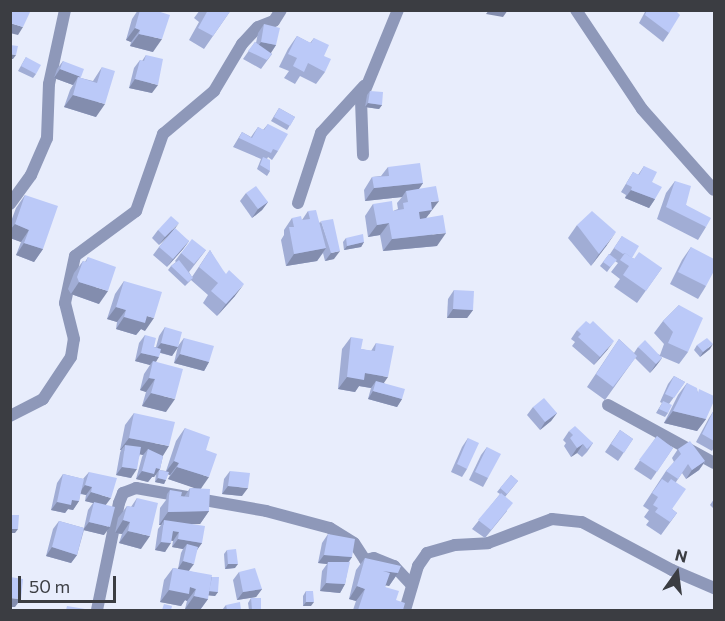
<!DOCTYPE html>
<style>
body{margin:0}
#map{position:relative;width:725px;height:621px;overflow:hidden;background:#e8edfc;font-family:Commissioner,sans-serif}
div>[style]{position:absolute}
.street>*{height:12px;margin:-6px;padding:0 6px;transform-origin:6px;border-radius:6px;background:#8e98b9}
.wall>*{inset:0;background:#a1add5}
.shaded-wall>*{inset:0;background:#838dae}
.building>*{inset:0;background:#bbc9f8}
span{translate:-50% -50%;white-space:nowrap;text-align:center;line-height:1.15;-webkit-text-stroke:4.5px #e8edfc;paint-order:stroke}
.frame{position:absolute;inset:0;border:12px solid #3b3d42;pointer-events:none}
.north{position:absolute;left:647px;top:543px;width:60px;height:60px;-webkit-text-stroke:4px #e8edfc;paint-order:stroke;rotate:14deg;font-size:16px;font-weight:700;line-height:24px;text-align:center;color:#3b3d42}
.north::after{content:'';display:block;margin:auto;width:21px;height:27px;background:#3b3d42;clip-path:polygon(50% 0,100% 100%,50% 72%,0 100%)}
.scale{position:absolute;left:18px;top:576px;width:98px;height:27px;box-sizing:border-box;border:3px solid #3b3d42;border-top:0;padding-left:8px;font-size:18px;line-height:21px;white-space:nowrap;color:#3b3d42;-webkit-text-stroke:4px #e8edfc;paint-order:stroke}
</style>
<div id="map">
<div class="street">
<div style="left:576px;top:10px;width:119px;rotate:56.3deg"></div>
<div style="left:642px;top:109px;width:108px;rotate:48.4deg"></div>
<div style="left:363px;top:155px;width:55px;rotate:-92.1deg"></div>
<div style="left:361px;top:100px;width:97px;rotate:-67.7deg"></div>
<div style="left:298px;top:203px;width:74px;rotate:-71.8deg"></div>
<div style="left:321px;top:133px;width:64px;rotate:-47.5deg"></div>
<div style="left:10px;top:204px;width:36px;rotate:-54deg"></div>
<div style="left:31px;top:175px;width:40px;rotate:-66.6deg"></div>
<div style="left:47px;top:138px;width:54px;rotate:-87.9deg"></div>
<div style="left:49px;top:84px;width:76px;rotate:-77.8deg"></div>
<div style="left:608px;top:405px;width:121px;rotate:28.7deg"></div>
<div style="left:10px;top:416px;width:37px;rotate:-27deg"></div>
<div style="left:43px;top:399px;width:50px;rotate:-56.3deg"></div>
<div style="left:71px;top:357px;width:18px;rotate:-81deg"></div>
<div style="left:74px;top:339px;width:37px;rotate:-104deg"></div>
<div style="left:65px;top:303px;width:48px;rotate:-78deg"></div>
<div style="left:75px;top:256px;width:76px;rotate:-36.4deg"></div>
<div style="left:136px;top:211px;width:82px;rotate:-70.7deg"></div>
<div style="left:163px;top:134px;width:67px;rotate:-40.1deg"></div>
<div style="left:214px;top:91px;width:55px;rotate:-59.2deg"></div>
<div style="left:242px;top:44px;width:23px;rotate:-47deg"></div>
<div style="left:258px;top:27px;width:17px;rotate:-21deg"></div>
<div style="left:274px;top:21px;width:13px;rotate:-58deg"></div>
<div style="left:97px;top:610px;width:109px;rotate:-78.4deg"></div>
<div style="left:119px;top:503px;width:11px;rotate:-68deg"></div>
<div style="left:123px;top:493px;width:14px;rotate:-21deg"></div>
<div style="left:136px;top:488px;width:132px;rotate:10deg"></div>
<div style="left:266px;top:511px;width:66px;rotate:14.9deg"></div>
<div style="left:330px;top:528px;width:28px;rotate:32deg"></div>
<div style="left:354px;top:543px;width:20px;rotate:57deg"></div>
<div style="left:365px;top:560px;width:9px;rotate:-13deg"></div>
<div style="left:374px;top:558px;width:22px;rotate:22deg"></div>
<div style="left:394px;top:566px;width:26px;rotate:47deg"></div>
<div style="left:405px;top:610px;width:46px;rotate:-73.5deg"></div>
<div style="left:418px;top:566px;width:16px;rotate:-55deg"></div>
<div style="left:427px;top:553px;width:29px;rotate:-16deg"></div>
<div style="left:455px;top:545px;width:33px;rotate:-3deg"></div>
<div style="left:488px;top:543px;width:68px;rotate:-20.6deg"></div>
<div style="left:552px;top:519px;width:30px;rotate:6deg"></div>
<div style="left:582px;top:522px;width:102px;rotate:28.1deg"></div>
<div style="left:672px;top:570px;width:46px;rotate:23.2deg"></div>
</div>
<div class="wall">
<div style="clip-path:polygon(138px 10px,154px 10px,153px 52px,130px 46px,131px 42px,126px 40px,132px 19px)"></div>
<div style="clip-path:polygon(200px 10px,231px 10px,204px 49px,189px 40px,199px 22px,194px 18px)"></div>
<div style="clip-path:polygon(646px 10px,675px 10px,669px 33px,663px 42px,639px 23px)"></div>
<div style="clip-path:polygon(264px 24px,276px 45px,271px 53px,272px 54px,261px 69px,243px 59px,255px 42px,256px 43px,258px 33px)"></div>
<div style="clip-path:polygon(297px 36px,310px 43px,314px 38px,324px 56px,325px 72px,316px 84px,300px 76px,295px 84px,284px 78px,289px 71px,279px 67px,288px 49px)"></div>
<div style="clip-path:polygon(146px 55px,152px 93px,129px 88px,134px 68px,140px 60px,142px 61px)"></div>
<div style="clip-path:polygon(26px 57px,36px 74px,33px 78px,18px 71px)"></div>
<div style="clip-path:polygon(63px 61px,81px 78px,93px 81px,102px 67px,96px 117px,64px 107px,70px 90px,73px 85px,54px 78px,57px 69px)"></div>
<div style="clip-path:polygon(370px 91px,382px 105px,379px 109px,365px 107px,367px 95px)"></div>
<div style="clip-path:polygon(279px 108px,295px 117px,287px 130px,271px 121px)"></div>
<div style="clip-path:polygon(268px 124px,278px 151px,272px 160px,268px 157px,267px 159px,270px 171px,267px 176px,257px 169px,261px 159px,233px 147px,242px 132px,251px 137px,258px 127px,263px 130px)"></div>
<div style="clip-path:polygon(644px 166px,652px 182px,655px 199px,649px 208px,625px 198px,626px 195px,621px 192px,633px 172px,638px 175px)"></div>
<div style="clip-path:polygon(388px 167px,423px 183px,419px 189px,430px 214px,429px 214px,426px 218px,437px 246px,383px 251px,380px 235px,368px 237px,365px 216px,373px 204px,393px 211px,398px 209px,397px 203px,402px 197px,365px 201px,364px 190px,372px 177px,381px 176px)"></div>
<div style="clip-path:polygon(675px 181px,686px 205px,706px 227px,698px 240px,657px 219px,666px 193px)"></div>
<div style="clip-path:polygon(246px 193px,268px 202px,262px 210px,252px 218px,240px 201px)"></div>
<div style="clip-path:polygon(25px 195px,43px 249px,34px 262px,16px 255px,21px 242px,10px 238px,10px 224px,16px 208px)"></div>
<div style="clip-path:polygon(308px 211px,320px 223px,321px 221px,334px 259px,325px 261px,323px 253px,317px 261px,286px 266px,281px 240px,284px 235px,284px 230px,292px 218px,302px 220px)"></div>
<div style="clip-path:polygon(577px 225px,607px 245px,591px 266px,568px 238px)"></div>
<div style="clip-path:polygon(158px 230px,173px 230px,189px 241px,183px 249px,167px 267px,153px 255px,159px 247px,170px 233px,159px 245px,152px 238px)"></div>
<div style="clip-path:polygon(622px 236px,632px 258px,662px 268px,637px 303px,614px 287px,620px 279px,611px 272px,618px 263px,615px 261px,607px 272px,600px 266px,609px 254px,610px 254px)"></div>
<div style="clip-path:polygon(346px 238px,364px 242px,361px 247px,344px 250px,343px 242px)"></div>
<div style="clip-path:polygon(691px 247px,706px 286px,698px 299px,670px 284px,682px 260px)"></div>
<div style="clip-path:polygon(206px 250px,189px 272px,192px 277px,210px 250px,235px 296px,217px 316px,203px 303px,208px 295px,191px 280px,185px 286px,168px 270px,171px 266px,176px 262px,175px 261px,181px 253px)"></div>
<div style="clip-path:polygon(88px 257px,99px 304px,71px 294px,68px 289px,74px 273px,83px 261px,85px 262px)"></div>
<div style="clip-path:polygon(124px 281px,145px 331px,141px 329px,136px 335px,116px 329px,117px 322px,107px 319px,115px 294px)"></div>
<div style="clip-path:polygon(454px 290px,473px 310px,467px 318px,447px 318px,448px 299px)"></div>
<div style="clip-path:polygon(679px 305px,688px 352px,679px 364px,660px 356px,662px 358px,656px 366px,650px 373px,635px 358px,605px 400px,587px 387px,619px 339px,634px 353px,638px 347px,660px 355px,664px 344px,654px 333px,663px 321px)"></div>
<div style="clip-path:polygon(165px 327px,178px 347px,172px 356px,160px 353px,156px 362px,166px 412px,142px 406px,146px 392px,140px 390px,144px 374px,150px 365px,135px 361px,139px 343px,145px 335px,154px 347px,156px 347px,159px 336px)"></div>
<div style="clip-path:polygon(577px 330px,608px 349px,594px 365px,572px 346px,575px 342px,571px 339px)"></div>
<div style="clip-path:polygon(351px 337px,361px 349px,371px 351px,376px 343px,384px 383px,402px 399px,397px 407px,368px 399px,371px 388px,359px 386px,355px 392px,338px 389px,342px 349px)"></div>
<div style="clip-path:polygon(184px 338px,209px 362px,204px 371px,174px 363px,178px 346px)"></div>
<div style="clip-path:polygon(697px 345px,710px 349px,700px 357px,694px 350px)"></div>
<div style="clip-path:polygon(674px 376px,685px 382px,669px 404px,668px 413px,665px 417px,656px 413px,662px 403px,660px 402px,668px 384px)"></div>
<div style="clip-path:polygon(687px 383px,698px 392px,706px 419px,697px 431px,664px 423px,678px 395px)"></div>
<div style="clip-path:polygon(533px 407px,557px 413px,551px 421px,540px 430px,527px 415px)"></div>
<div style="clip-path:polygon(714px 410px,714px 447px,712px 451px,696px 442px,709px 418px)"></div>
<div style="clip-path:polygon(134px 413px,163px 456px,160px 469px,154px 477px,152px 477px,148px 482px,136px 479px,142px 457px,143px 455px,140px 454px,131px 478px,116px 475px,120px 453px,121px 450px,120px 450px,125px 425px)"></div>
<div style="clip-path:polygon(185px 428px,206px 450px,201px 489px,209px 511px,200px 524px,192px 524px,202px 543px,197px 550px,189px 571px,212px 577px,218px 592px,215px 596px,208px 595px,208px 599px,200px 610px,185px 609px,187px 601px,185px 600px,181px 606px,160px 602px,164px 580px,173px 568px,178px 569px,181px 553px,183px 549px,172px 547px,173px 541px,171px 540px,165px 552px,155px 550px,158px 529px,161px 525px,159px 525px,160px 508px,166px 500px,167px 494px,170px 490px,181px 496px,184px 497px,190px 488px,196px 488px,168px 479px,170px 475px,168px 474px,164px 484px,155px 482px,156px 474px,159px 470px,166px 471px,176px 441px)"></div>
<div style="clip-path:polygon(620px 430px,633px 439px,618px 461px,605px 452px)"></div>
<div style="clip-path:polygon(569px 431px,593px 443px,587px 452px,582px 457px,577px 453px,571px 457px,564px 446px,566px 443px,563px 440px)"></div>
<div style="clip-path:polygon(657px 436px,673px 448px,651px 480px,634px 469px)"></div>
<div style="clip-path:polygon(468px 438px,467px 469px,462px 477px,451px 472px,462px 447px)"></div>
<div style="clip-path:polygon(487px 447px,488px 478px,483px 487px,469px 480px,481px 455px)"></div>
<div style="clip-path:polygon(678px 449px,705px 462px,699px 470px,686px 479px,682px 473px,676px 482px,672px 509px,677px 513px,661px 535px,646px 525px,649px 521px,644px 517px,649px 510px,643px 506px,666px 471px,674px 462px,672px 458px)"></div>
<div style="clip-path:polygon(230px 471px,242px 496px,222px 494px,224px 479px)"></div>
<div style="clip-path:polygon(89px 472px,106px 505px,104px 535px,84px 530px,77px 555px,71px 563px,46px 556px,53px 529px,59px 521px,84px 528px,88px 510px,93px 503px,85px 501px,86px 495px,80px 494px,79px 501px,73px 510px,68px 509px,65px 513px,51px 510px,57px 483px,63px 474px,83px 479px)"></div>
<div style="clip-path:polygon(511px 475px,518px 481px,505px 497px,507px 511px,485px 538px,472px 529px,500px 494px,497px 492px)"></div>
<div style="clip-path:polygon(714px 493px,714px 509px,710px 505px,714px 499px,713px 496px)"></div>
<div style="clip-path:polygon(137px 498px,141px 549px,119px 543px,122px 534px,115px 533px,118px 518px,127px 506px,131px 507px)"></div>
<div style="clip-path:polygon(328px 534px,352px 557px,349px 562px,345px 584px,340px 593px,320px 591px,322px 571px,327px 564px,318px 563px,322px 543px)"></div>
<div style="clip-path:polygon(227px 550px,235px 568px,225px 569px,224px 554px)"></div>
<div style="clip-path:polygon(365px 558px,398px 573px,389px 586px,386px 585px,385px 587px,403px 610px,353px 610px,356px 601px,349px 599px,356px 570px)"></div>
<div style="clip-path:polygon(239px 572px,262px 589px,256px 597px,237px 600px,233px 580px)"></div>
<div style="clip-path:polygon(306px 591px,311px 606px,303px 606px,303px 596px)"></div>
<div style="clip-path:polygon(251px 598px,261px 610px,249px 610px,248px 603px)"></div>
<div style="clip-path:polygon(226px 605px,241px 610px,222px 610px)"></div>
</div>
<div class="shaded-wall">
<div style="clip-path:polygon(489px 10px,508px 10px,503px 17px,486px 14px)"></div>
<div style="clip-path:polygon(10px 23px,23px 27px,18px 35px,10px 33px)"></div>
<div style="clip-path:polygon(135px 28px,140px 30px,131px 42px,126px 40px)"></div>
<div style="clip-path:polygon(139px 34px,162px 39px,153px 52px,130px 46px)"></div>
<div style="clip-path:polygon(261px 42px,276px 45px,270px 54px,255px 50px)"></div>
<div style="clip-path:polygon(10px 54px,16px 55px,13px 59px,10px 59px)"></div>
<div style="clip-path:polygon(60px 69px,81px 77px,78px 77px,73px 85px,54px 78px)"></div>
<div style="clip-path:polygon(135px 79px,158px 85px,152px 93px,129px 88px)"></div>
<div style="clip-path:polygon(73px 95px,105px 104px,96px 117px,64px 107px)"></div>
<div style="clip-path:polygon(368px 103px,382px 105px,379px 109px,365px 107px)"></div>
<div style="clip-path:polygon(423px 183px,414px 196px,406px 191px,402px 197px,365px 201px,374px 188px)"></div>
<div style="clip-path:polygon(631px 190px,655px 199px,649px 208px,625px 198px)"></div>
<div style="clip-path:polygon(439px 201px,423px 222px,410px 224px,419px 212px,431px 202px)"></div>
<div style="clip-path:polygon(268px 202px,262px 210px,252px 218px,258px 209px)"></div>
<div style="clip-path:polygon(179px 223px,173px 231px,159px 245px,165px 237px)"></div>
<div style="clip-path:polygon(389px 223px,380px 235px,368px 237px,377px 225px)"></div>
<div style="clip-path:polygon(15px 224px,29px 230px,21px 242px,10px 238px,10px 230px)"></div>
<div style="clip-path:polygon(616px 232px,607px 245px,591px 266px,599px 254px)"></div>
<div style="clip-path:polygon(446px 233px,437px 246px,383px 251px,392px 239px)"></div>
<div style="clip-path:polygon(189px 241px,183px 249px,167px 267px,173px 259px)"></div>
<div style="clip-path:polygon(364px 242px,361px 247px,344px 250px,347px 246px)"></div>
<div style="clip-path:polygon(24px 243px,43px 249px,34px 262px,16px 255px)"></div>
<div style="clip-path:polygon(326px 248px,317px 261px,286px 266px,294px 254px)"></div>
<div style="clip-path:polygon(340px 251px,334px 259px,325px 261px,331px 253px)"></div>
<div style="clip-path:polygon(79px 282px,108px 291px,99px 304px,71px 294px)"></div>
<div style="clip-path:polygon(244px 284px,235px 296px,217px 316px,226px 304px)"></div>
<div style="clip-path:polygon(116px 307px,126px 310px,117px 322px,107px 319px)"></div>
<div style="clip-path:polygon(453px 309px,473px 310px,467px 318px,447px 318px)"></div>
<div style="clip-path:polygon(147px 316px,154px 318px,145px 331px,141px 329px,136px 335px,116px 329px,124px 317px)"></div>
<div style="clip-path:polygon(614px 341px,608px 349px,594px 365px,600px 357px)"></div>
<div style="clip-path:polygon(161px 343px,178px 347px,172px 356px,155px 351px)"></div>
<div style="clip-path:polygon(713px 344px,710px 349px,700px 357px,703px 352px)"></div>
<div style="clip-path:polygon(141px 353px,159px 357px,153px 366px,153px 361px,150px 365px,135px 361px)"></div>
<div style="clip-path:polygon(180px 354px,209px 362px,204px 371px,174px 363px)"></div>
<div style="clip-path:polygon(662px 358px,656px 366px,650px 373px,656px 364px)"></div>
<div style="clip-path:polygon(365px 373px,388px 377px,379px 390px,376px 381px,371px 388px,359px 386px,355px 392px,338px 389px,347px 377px)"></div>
<div style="clip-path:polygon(149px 378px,155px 379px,146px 392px,140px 390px)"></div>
<div style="clip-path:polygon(373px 391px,402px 399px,397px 407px,368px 399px)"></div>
<div style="clip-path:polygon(151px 393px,175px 399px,166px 412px,142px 406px)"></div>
<div style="clip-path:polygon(673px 411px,706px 419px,697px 431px,664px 423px)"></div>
<div style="clip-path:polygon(557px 413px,551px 421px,540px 430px,545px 422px)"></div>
<div style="clip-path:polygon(129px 438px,169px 446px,161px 459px,148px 449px,143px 455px,124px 451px,125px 445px,121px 450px,120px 450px)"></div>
<div style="clip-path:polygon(583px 444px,577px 453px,571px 457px,577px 448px)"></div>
<div style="clip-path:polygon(174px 461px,179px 463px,170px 475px,165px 473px)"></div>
<div style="clip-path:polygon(705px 461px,699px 470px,686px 479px,692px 470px)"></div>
<div style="clip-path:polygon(122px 467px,137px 469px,131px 478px,116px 475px)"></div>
<div style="clip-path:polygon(177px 467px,209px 477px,200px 490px,168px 479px)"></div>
<div style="clip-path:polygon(156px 468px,160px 469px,154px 477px,152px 477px,148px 482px,136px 479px,142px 471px)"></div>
<div style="clip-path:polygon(158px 478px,166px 480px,164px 484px,155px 482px)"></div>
<div style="clip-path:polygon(85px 485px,92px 487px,86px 495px,79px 493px)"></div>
<div style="clip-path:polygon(228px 486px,248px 488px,242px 496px,222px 494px)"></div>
<div style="clip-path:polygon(91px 492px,111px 498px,105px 506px,85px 501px)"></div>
<div style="clip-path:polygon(72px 500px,79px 501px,73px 510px,68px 509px,65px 513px,51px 510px,57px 502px)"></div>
<div style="clip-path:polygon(209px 511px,200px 524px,163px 525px,164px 520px,161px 525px,159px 525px,168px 512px)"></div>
<div style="clip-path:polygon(123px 520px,130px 522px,122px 534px,115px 533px)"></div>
<div style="clip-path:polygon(89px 522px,110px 527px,104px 535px,83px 530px)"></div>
<div style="clip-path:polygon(10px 529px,18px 529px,15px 533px,10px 533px)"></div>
<div style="clip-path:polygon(128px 531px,150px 536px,141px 549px,119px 543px)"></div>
<div style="clip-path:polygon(173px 531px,179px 532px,173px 541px,167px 540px)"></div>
<div style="clip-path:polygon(178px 539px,202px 543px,196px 551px,187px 544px,183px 549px,172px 547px)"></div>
<div style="clip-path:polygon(161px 542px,171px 543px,165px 552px,155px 550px)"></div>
<div style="clip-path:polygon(52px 547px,77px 555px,71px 563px,46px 556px)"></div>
<div style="clip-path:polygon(324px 555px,352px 557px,346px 565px,328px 562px,327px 564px,318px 563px)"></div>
<div style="clip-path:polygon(183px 561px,194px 564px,188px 572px,177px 570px)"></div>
<div style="clip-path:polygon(228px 564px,238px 564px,235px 568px,225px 569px)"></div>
<div style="clip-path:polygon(383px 571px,398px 573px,389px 586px,374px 583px)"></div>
<div style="clip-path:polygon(326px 583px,345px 584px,340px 593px,320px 591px)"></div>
<div style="clip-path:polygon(357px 586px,365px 589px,356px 601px,349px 599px)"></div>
<div style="clip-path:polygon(190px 587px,196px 589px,187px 601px,185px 600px,181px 606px,160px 602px,169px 590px)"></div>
<div style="clip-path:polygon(262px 589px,256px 597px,237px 600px,243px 592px)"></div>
<div style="clip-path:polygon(208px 591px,218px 592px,215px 596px,205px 595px)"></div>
<div style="clip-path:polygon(194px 596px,208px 599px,200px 610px,185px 609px)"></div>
<div style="clip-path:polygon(10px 598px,21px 599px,15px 607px,10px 607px)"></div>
<div style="clip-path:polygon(306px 602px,314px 602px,311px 606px,303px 606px)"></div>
</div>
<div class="building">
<div style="clip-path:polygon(10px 10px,31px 10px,23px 27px,10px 23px)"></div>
<div style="clip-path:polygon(140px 10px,154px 10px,170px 15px,162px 39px,139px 34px,140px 30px,135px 28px)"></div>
<div style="clip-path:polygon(208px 10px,231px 10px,213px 36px,198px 28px)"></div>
<div style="clip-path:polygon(647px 10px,675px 10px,680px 15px,669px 33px,645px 15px)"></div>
<div style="clip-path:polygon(264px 24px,280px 28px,276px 45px,261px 42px)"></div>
<div style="clip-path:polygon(297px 36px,311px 43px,314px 38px,329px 45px,324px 56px,331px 59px,325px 72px,308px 63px,304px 72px,293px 66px,297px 58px,288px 54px)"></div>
<div style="clip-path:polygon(255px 42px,272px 54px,267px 60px,248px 51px)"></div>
<div style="clip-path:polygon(10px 45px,18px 46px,16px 55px,10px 54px)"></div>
<div style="clip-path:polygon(146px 55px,163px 59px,158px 85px,135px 79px,140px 60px,144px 61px)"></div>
<div style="clip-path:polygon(26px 57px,41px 65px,36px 74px,21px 66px)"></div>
<div style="clip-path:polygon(63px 61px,84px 69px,81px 77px,60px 69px)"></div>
<div style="clip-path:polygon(102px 67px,115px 71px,105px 104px,73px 95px,78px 77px,97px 83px)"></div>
<div style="clip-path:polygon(370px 91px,383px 92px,382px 105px,368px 103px)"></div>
<div style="clip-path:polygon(279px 108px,295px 117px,290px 126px,274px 117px)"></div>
<div style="clip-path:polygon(268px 124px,288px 134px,278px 151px,273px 149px,271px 153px,239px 138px,242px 132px,252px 138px,258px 127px,264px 130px)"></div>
<div style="clip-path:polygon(263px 157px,270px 160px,270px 171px,260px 165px)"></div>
<div style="clip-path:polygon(420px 163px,423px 183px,374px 188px,372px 177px,389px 176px,388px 167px)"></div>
<div style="clip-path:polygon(644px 166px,657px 172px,652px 182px,662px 187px,655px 199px,631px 190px,632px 187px,626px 184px,633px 172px,639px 175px)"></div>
<div style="clip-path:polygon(675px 181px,691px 186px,686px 205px,711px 218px,706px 227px,666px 207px)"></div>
<div style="clip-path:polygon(256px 186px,268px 202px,258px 209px,246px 193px)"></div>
<div style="clip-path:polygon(436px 186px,439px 201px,431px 202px,432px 210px,419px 212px,420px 219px,443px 215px,446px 233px,392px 239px,389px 223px,377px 225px,373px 204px,392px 201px,393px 211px,404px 209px,403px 203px,408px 202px,406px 191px)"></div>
<div style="clip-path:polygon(25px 195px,58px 206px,43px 249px,24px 243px,29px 230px,15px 224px)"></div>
<div style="clip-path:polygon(316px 210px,326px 248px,294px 254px,289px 227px,294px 227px,292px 218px,301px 216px,302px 220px,310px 219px,308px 211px)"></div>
<div style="clip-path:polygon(592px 211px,616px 232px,599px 254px,577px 225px)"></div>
<div style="clip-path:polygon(171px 216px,179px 223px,165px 237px,158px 230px)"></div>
<div style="clip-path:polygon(333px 219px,340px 251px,331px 253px,321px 221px)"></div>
<div style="clip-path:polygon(175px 228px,189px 241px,173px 259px,159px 247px)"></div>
<div style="clip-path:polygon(363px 234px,364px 242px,347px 246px,346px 238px)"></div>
<div style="clip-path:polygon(622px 236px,639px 246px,632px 258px,625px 253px,623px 254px,614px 248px)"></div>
<div style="clip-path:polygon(192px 239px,206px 250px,194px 264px,181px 253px)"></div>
<div style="clip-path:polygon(691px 247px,714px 259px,714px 271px,706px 286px,678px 272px)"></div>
<div style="clip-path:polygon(210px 250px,223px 270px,226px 274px,229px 270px,244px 284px,226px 304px,211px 291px,218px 283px,199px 267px)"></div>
<div style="clip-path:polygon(639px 252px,662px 268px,646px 291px,623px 275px,629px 266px,620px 260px,625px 253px,634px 259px)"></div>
<div style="clip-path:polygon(609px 254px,617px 260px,610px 267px,603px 262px)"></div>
<div style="clip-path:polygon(88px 257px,116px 267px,108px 291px,79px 282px,77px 277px,83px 261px,86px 262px)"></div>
<div style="clip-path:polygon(179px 260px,193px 278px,188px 282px,171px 266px)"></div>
<div style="clip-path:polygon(124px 281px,162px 292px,154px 318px,147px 316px,145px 323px,124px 317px,126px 310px,116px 307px)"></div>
<div style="clip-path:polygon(454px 290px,474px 291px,473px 310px,453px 309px)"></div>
<div style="clip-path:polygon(679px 305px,703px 318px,688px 352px,668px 343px,673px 332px,663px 321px)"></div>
<div style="clip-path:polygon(586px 321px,590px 324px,593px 321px,614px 341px,600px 357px,578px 337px,581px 334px,577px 330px)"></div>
<div style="clip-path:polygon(165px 327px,182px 332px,178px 347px,161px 343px)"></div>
<div style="clip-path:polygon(145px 335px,156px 338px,154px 347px,161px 349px,159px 357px,141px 353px)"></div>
<div style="clip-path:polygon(351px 337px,363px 339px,361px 349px,375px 351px,376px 343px,394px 346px,388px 377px,365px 373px,364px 380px,347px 377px)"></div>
<div style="clip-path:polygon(184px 338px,214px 346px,209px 362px,180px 354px)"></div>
<div style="clip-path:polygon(707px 338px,713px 344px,703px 352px,697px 345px)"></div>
<div style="clip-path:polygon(619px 339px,637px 356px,613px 387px,596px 374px)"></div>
<div style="clip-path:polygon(645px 340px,662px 358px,656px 364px,638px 347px)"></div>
<div style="clip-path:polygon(153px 361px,183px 369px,175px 399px,151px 393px,155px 379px,149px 378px)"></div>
<div style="clip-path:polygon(674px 376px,685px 382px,674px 398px,665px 394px)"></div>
<div style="clip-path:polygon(376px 381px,405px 389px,402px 399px,373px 391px)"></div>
<div style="clip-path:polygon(687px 383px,697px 388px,698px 393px,699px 389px,714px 396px,714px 401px,706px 419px,673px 411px)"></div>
<div style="clip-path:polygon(544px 398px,557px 413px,545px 422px,533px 407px)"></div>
<div style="clip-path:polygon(663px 401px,672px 405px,668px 413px,659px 409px)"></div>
<div style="clip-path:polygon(714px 410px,714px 441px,702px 434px)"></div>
<div style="clip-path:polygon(134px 413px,175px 422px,169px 446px,129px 438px)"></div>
<div style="clip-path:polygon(575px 426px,593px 443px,587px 449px,583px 444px,577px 448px,570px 438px,573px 435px,569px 431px)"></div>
<div style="clip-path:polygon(185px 428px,210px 437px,206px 450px,217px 454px,209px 477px,177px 467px,179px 463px,174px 461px)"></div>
<div style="clip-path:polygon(620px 430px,633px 439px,624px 453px,611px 444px)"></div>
<div style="clip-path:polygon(657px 436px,673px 448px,657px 472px,639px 460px)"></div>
<div style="clip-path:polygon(468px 438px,479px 443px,467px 469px,457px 464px)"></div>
<div style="clip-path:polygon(690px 441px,705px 461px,692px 470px,688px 464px,678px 479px,666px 471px,681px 454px,678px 449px)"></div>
<div style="clip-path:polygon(125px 445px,141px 447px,137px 469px,122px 467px)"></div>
<div style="clip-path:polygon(487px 447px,501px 454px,488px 478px,475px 472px)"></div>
<div style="clip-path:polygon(148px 449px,163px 456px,160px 469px,156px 468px,154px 474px,142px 471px)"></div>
<div style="clip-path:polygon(159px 470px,169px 472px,166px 480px,158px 478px)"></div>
<div style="clip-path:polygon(230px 471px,250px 473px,248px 488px,228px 486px)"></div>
<div style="clip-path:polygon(89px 472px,117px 478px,111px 498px,91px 492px,92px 487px,85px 485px)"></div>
<div style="clip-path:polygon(63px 474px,84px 479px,79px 501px,72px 500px,71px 505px,57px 502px)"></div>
<div style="clip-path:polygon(511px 475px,518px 481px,507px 494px,500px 488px)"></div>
<div style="clip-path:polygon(662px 479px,668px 483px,671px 479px,686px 489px,672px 509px,677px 513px,670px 522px,655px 512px,658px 508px,653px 505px,658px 497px,652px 493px)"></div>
<div style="clip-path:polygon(190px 488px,210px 489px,209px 511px,168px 512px,169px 495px,189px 497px)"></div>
<div style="clip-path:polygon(170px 490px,182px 492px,181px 496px,169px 496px)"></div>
<div style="clip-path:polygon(501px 493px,513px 503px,491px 530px,478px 520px)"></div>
<div style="clip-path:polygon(137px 498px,158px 503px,150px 536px,128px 531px,130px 522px,123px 520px,127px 506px,134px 507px)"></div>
<div style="clip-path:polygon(94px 502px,115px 507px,110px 527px,89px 522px)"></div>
<div style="clip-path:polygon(10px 515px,19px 515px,18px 529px,10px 529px)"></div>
<div style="clip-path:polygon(164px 520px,205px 526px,202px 543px,178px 539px,179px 532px,173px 531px,171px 543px,161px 542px)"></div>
<div style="clip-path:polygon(59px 521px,84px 528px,77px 555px,52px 547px)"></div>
<div style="clip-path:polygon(328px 534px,355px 539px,352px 557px,324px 555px)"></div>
<div style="clip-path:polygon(187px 544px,198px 547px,194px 564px,183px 561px)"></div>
<div style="clip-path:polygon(236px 549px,238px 564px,228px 564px,227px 550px)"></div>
<div style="clip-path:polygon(365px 558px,401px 566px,398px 573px,383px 571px,390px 573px,385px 587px,399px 591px,396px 600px,405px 603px,403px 610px,358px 610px,365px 589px,357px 586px)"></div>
<div style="clip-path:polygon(328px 562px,350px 562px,345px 584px,326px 583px)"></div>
<div style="clip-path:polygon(173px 568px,212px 575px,208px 599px,194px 596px,196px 589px,190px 587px,189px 594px,169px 590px)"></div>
<div style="clip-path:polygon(255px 568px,262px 589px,243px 592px,239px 572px)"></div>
<div style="clip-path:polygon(10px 577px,23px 579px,21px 599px,10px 598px)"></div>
<div style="clip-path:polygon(212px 577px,219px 577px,218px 592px,209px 591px)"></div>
<div style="clip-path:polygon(306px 591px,313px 591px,314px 602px,306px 602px)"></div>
<div style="clip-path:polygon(251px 598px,261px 598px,261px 610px,252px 610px)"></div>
<div style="clip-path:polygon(240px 602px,241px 610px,227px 610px,226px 605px)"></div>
<div style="clip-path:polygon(164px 604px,172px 606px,171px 610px,162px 610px)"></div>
<div style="clip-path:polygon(67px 606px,91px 610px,66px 610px)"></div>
</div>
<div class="frame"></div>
<div class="north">N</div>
<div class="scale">50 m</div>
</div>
